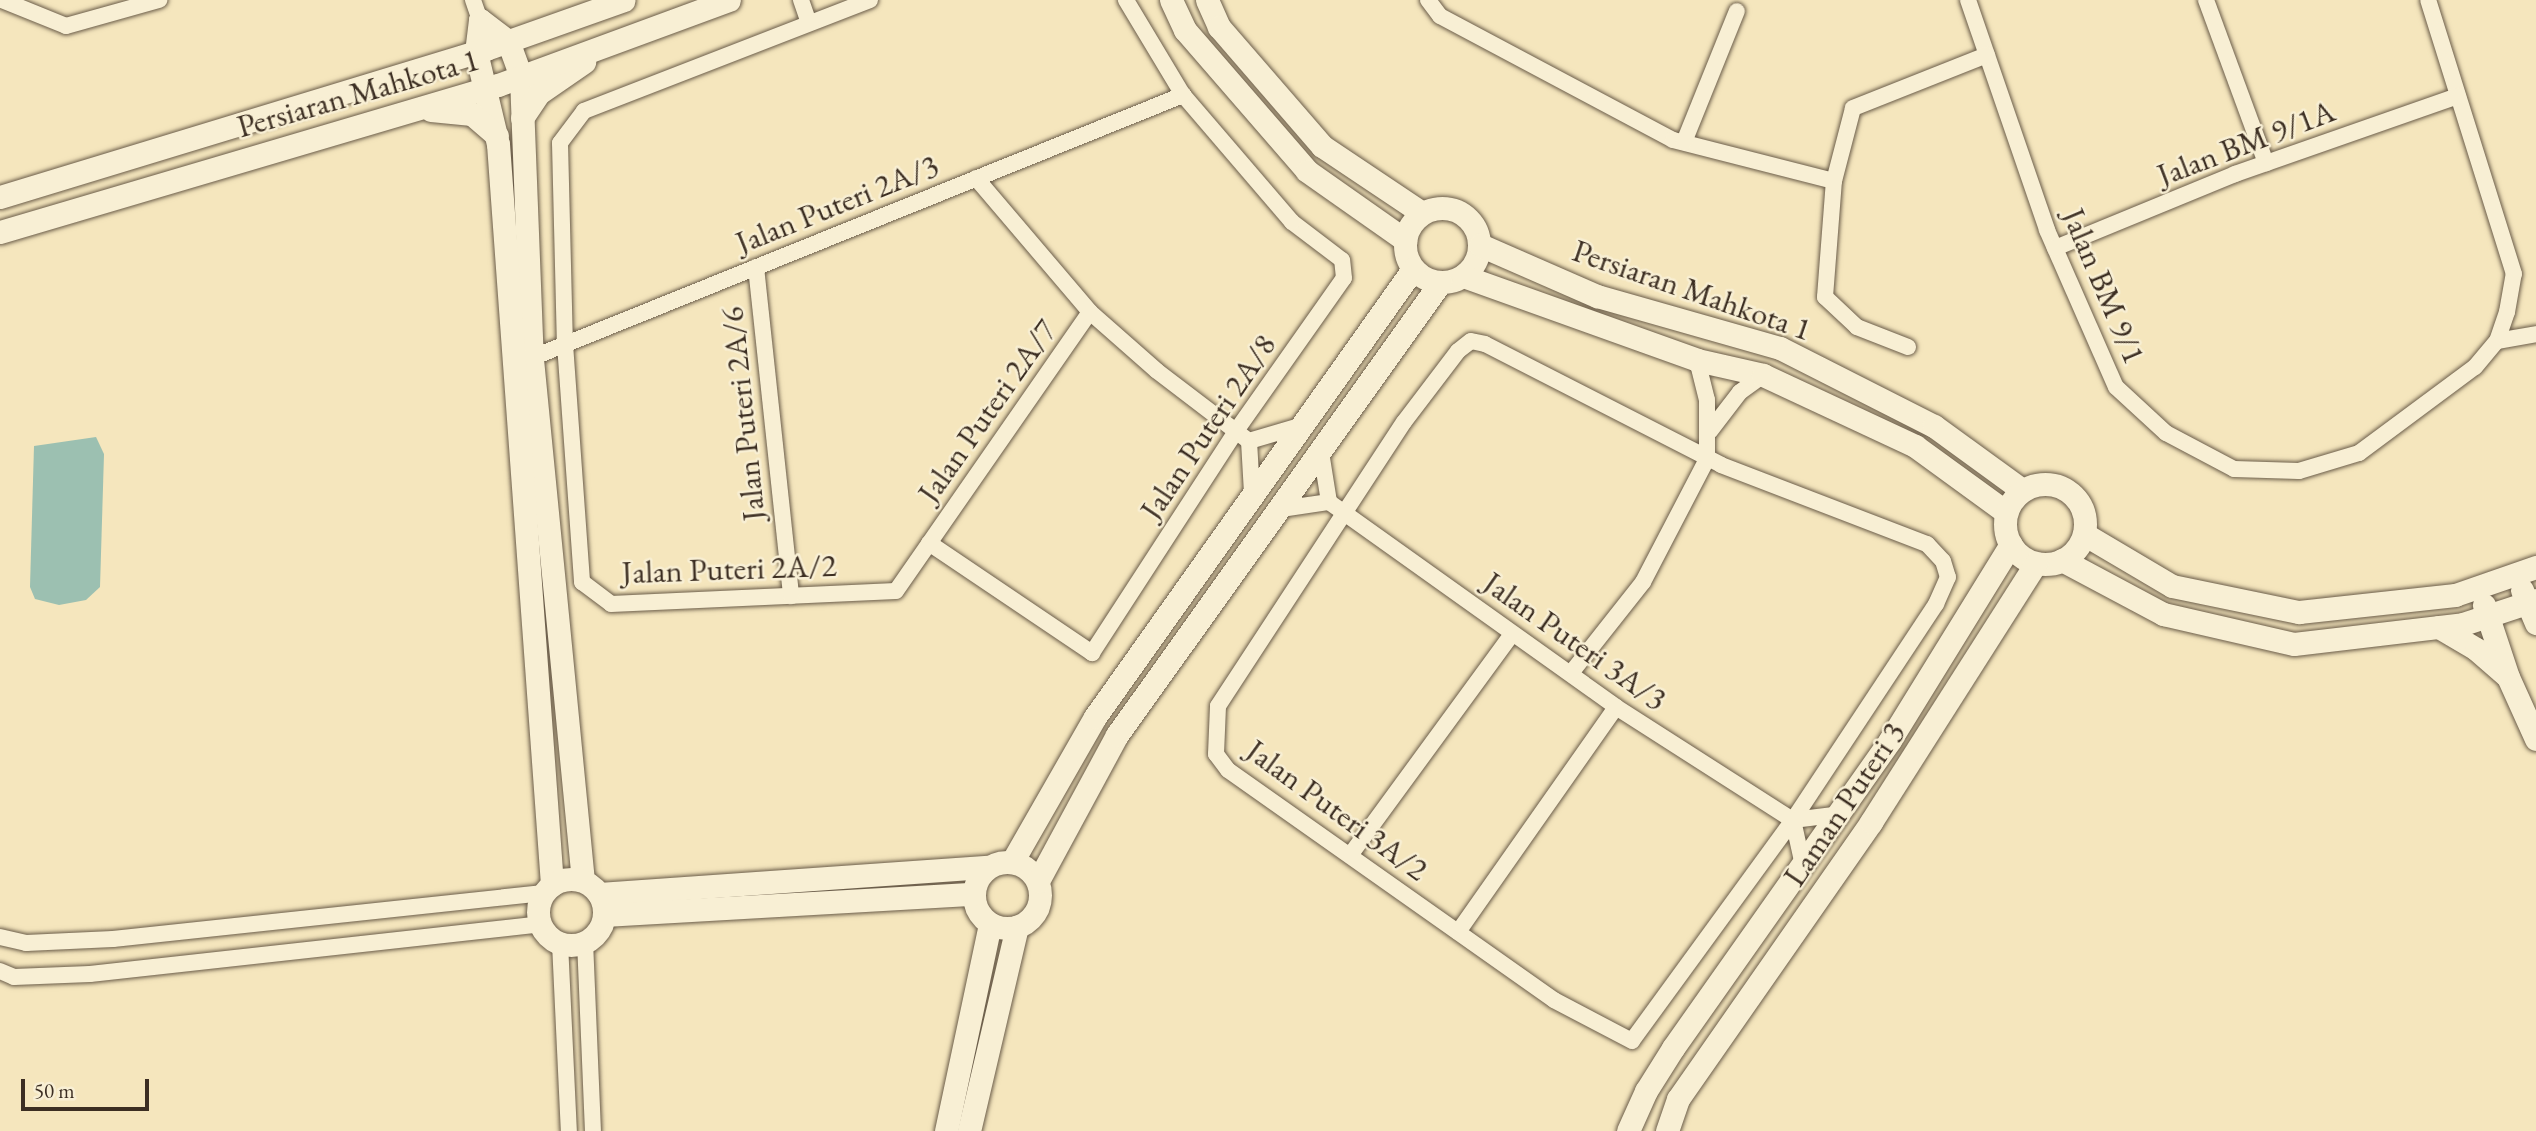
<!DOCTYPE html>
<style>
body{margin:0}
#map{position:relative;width:2536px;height:1131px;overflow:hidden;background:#f5e6bd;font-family:"EB Garamond",serif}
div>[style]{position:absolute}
.water>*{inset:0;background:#9cc0b1}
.roads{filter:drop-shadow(0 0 2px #6a5c49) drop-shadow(0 0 2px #6a5c49)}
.street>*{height:16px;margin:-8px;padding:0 8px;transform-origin:8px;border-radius:8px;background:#f8efd4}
.secondary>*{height:23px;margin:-11.5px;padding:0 11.5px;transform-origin:11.5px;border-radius:11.5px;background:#f8efd4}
.secondary>.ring{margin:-11.5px;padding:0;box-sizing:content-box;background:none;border:23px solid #f8efd4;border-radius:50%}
span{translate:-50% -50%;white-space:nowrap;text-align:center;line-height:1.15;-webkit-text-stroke:5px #f8efd4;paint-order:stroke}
.street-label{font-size:32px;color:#3c2e22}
.scale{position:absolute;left:21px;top:1079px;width:128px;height:32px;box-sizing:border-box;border:4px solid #3c2e22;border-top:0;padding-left:9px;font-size:21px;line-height:24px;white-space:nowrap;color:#3c2e22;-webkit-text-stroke:5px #f8efd4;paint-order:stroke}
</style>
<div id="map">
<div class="water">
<div style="clip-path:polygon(96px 437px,104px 454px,100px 587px,86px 600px,59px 605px,35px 599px,30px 587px,34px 446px)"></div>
</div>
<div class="roads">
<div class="street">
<div style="left:2px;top:0;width:69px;rotate:22.1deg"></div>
<div style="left:66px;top:26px;width:97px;rotate:-15.6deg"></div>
<div style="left:473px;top:0;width:21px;rotate:71deg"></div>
<div style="left:801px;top:0;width:24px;rotate:71deg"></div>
<div style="left:870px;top:0;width:307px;rotate:158.8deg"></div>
<div style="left:584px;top:111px;width:40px;rotate:127deg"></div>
<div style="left:560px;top:143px;width:201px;rotate:88.6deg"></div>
<div style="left:565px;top:344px;width:239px;rotate:85.9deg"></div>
<div style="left:582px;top:582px;width:36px;rotate:37deg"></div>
<div style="left:611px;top:604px;width:285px;rotate:-2.6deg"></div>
<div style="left:896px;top:591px;width:340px;rotate:-55.2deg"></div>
<div style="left:1428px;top:0;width:20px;rotate:53deg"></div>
<div style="left:1440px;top:16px;width:264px;rotate:28deg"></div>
<div style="left:1673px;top:140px;width:166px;rotate:14.3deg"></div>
<div style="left:1968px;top:0;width:243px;rotate:71deg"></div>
<div style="left:2047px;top:230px;width:171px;rotate:66.3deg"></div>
<div style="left:2116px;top:387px;width:68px;rotate:42.6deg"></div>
<div style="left:2166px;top:433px;width:77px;rotate:27.9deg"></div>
<div style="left:2234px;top:469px;width:65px;rotate:1.8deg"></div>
<div style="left:2299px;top:471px;width:63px;rotate:-16.7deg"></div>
<div style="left:2359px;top:453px;width:144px;rotate:-36.6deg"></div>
<div style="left:2475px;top:367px;width:34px;rotate:-50deg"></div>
<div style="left:2497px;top:341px;width:31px;rotate:-71deg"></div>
<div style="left:2507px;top:312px;width:39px;rotate:-80deg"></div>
<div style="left:2514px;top:274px;width:287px;rotate:-107.4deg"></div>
<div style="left:2206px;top:0;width:174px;rotate:69.8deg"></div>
<div style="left:1684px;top:142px;width:141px;rotate:-68deg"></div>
<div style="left:976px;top:178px;width:176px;rotate:49.6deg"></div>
<div style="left:1090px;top:312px;width:89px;rotate:41.4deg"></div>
<div style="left:1157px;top:371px;width:116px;rotate:37.3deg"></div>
<div style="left:1249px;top:441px;width:52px;rotate:86.7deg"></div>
<div style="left:2055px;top:248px;width:195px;rotate:-22.3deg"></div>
<div style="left:2235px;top:174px;width:236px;rotate:-19.3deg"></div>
<div style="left:756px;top:267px;width:331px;rotate:83.9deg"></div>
<div style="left:1471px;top:341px;width:14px;rotate:12deg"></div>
<div style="left:1485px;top:344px;width:265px;rotate:27.1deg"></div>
<div style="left:1721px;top:465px;width:221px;rotate:21deg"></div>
<div style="left:1927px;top:544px;width:23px;rotate:47deg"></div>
<div style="left:1943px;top:561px;width:17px;rotate:73deg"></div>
<div style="left:1948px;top:577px;width:30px;rotate:114deg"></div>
<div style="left:1936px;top:604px;width:259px;rotate:123.5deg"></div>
<div style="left:1793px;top:820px;width:273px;rotate:126.1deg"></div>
<div style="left:1632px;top:1041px;width:88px;rotate:-152.3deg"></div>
<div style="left:1554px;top:1000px;width:399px;rotate:-144.8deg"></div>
<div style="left:1228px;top:770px;width:20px;rotate:-127deg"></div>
<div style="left:1216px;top:754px;width:48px;rotate:-87.6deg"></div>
<div style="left:1218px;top:706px;width:339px;rotate:-56.8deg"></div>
<div style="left:1404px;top:422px;width:89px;rotate:-52.7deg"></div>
<div style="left:1458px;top:351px;width:16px;rotate:-38deg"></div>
<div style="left:2497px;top:341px;width:40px;rotate:-10deg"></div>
<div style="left:1908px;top:347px;width:55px;rotate:-158.6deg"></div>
<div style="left:1857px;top:327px;width:44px;rotate:-136.8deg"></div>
<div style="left:1825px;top:297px;width:116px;rotate:-85.6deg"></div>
<div style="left:1834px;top:181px;width:75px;rotate:-75.4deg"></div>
<div style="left:1853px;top:108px;width:144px;rotate:-21.6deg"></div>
<div style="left:524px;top:361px;width:711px;rotate:-21.98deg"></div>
<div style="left:1710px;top:431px;width:49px;rotate:-52.4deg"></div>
<div style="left:1740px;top:392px;width:29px;rotate:-36deg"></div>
<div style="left:1249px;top:441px;width:53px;rotate:-16.4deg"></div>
<div style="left:1321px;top:452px;width:51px;rotate:80.9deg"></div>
<div style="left:1281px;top:509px;width:49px;rotate:-8.3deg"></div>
<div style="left:1329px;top:502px;width:353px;rotate:35.5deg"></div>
<div style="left:1616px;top:707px;width:210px;rotate:32.6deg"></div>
<div style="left:1793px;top:820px;width:41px;rotate:-7deg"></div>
<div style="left:929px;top:543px;width:197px;rotate:34deg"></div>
<div style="left:1092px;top:653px;width:265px;rotate:-57deg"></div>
<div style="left:1236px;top:431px;width:187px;rotate:-54.8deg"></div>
<div style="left:1344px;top:278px;width:18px;rotate:-96deg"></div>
<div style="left:1342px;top:260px;width:63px;rotate:-142.8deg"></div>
<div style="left:1292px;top:222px;width:167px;rotate:-130.6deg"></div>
<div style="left:1183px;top:95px;width:111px;rotate:-121deg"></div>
<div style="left:1571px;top:673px;width:116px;rotate:-51.6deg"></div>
<div style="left:1643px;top:582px;width:139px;rotate:-62.5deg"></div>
<div style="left:1707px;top:459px;width:59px;rotate:-90deg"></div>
<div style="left:1707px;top:400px;width:41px;rotate:-104deg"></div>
<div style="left:1793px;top:820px;width:42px;rotate:77.6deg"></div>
<div style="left:1351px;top:854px;width:273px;rotate:-53.8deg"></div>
<div style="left:1458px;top:932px;width:275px;rotate:-54.9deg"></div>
<div style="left:0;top:937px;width:27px;rotate:13deg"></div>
<div style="left:26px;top:943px;width:87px;rotate:-2.6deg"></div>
<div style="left:113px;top:939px;width:433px;rotate:-6.1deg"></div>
<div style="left:585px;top:941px;width:190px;rotate:87.6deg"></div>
<div style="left:560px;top:943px;width:188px;rotate:87.3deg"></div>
<div style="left:0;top:971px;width:15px;rotate:23deg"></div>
<div style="left:14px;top:977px;width:76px;rotate:-2.3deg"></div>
<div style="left:90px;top:974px;width:453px;rotate:-6.3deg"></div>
</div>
<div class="secondary">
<div style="left:1171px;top:0;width:33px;rotate:65deg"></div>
<div style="left:1185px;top:30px;width:186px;rotate:49.1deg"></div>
<div style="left:1307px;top:171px;width:120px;rotate:35.1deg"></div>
<div style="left:1207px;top:0;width:30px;rotate:66deg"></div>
<div style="left:1219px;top:27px;width:157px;rotate:49.1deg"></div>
<div style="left:1322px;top:146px;width:120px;rotate:33.8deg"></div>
<div style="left:480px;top:20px;width:35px;rotate:37deg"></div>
<div style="left:508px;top:41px;width:38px;rotate:70deg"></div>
<div style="left:521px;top:77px;width:282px;rotate:87.8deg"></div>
<div style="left:532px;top:359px;width:524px;rotate:84.42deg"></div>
<div style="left:480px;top:20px;width:32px;rotate:97deg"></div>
<div style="left:476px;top:52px;width:95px;rotate:76.6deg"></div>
<div style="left:498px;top:144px;width:743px;rotate:85.83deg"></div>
<div style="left:431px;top:110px;width:41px;rotate:5.6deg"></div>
<div style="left:472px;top:114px;width:33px;rotate:41deg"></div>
<div style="left:522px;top:118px;width:30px;rotate:-56deg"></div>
<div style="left:539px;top:93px;width:55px;rotate:-34.6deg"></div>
<div style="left:0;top:197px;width:508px;rotate:-16.94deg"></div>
<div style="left:486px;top:49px;width:146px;rotate:-19.5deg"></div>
<div class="ring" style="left:1405px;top:208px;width:51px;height:51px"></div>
<div style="left:0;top:232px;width:519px;rotate:-16.45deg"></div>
<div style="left:498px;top:85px;width:246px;rotate:-20.2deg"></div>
<div style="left:1480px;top:245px;width:128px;rotate:23.6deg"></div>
<div style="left:1597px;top:296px;width:190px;rotate:15.9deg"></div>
<div style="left:1780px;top:348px;width:173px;rotate:26.9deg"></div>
<div style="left:1934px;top:426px;width:109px;rotate:36deg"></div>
<div style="left:1463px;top:276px;width:249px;rotate:19.7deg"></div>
<div style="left:1697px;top:360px;width:68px;rotate:12.8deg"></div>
<div style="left:1763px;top:375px;width:168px;rotate:25deg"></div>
<div style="left:1915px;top:446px;width:112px;rotate:36deg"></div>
<div class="ring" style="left:2005px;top:484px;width:57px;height:57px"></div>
<div style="left:2084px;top:534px;width:102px;rotate:30.6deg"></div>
<div style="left:2172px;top:586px;width:130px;rotate:11.6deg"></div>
<div style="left:2299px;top:612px;width:157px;rotate:-6.2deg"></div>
<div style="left:2455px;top:595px;width:86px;rotate:-19.1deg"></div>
<div style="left:2062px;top:560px;width:115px;rotate:28.1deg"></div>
<div style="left:2163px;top:614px;width:134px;rotate:12.9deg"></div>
<div style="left:2294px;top:644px;width:170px;rotate:-6.7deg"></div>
<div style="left:2463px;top:624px;width:77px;rotate:-18.2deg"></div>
<div style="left:2522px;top:590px;width:36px;rotate:67deg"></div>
<div style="left:2484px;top:605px;width:76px;rotate:71.6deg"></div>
<div style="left:2508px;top:677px;width:68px;rotate:65.7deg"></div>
<div style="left:2439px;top:627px;width:43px;rotate:30.7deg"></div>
<div style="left:2476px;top:649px;width:40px;rotate:41deg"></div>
<div class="ring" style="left:974px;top:862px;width:43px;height:43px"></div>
<div style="left:1012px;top:862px;width:167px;rotate:-60.2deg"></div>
<div style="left:1095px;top:717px;width:549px;rotate:-54.63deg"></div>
<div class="ring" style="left:538px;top:879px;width:43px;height:43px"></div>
<div style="left:1038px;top:881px;width:166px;rotate:-61.6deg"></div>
<div style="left:1117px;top:735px;width:556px;rotate:-54.45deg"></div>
<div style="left:599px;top:894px;width:390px;rotate:-4deg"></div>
<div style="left:604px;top:915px;width:370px;rotate:-3.3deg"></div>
<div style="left:946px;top:1131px;width:212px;rotate:-78deg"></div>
<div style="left:969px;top:1131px;width:210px;rotate:-76.8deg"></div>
<div style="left:1628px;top:1131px;width:44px;rotate:-65.8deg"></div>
<div style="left:1646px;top:1091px;width:51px;rotate:-57.9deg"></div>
<div style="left:1673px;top:1048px;width:377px;rotate:-54.8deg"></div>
<div style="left:1890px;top:740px;width:230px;rotate:-58.3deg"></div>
<div style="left:1667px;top:1131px;width:34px;rotate:-71deg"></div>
<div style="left:1678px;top:1099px;width:338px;rotate:-55.1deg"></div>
<div style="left:1871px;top:822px;width:307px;rotate:-57.5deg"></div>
</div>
</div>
<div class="street-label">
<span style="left:358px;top:93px;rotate:-16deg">Persiaran Mahkota 1</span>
<span style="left:2246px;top:143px;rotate:-21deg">Jalan BM 9/1A</span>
<span style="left:837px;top:204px;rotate:-22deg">Jalan Puteri 2A/3</span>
<span style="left:2104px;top:286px;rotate:67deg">Jalan BM 9/1</span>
<span style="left:1692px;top:290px;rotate:19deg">Persiaran Mahkota 1</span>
<span style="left:987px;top:411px;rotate:-55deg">Jalan Puteri 2A/7</span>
<span style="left:743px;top:414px;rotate:-96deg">Jalan Puteri 2A/6</span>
<span style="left:1208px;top:427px;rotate:-56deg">Jalan Puteri 2A/8</span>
<span style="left:729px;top:569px;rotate:-2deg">Jalan Puteri 2A/2</span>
<span style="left:1575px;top:641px;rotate:35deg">Jalan Puteri 3A/3</span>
<span style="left:1844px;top:804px;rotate:-56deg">Laman Puteri 3</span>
<span style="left:1337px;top:810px;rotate:36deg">Jalan Puteri 3A/2</span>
</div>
<div class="scale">50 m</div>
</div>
